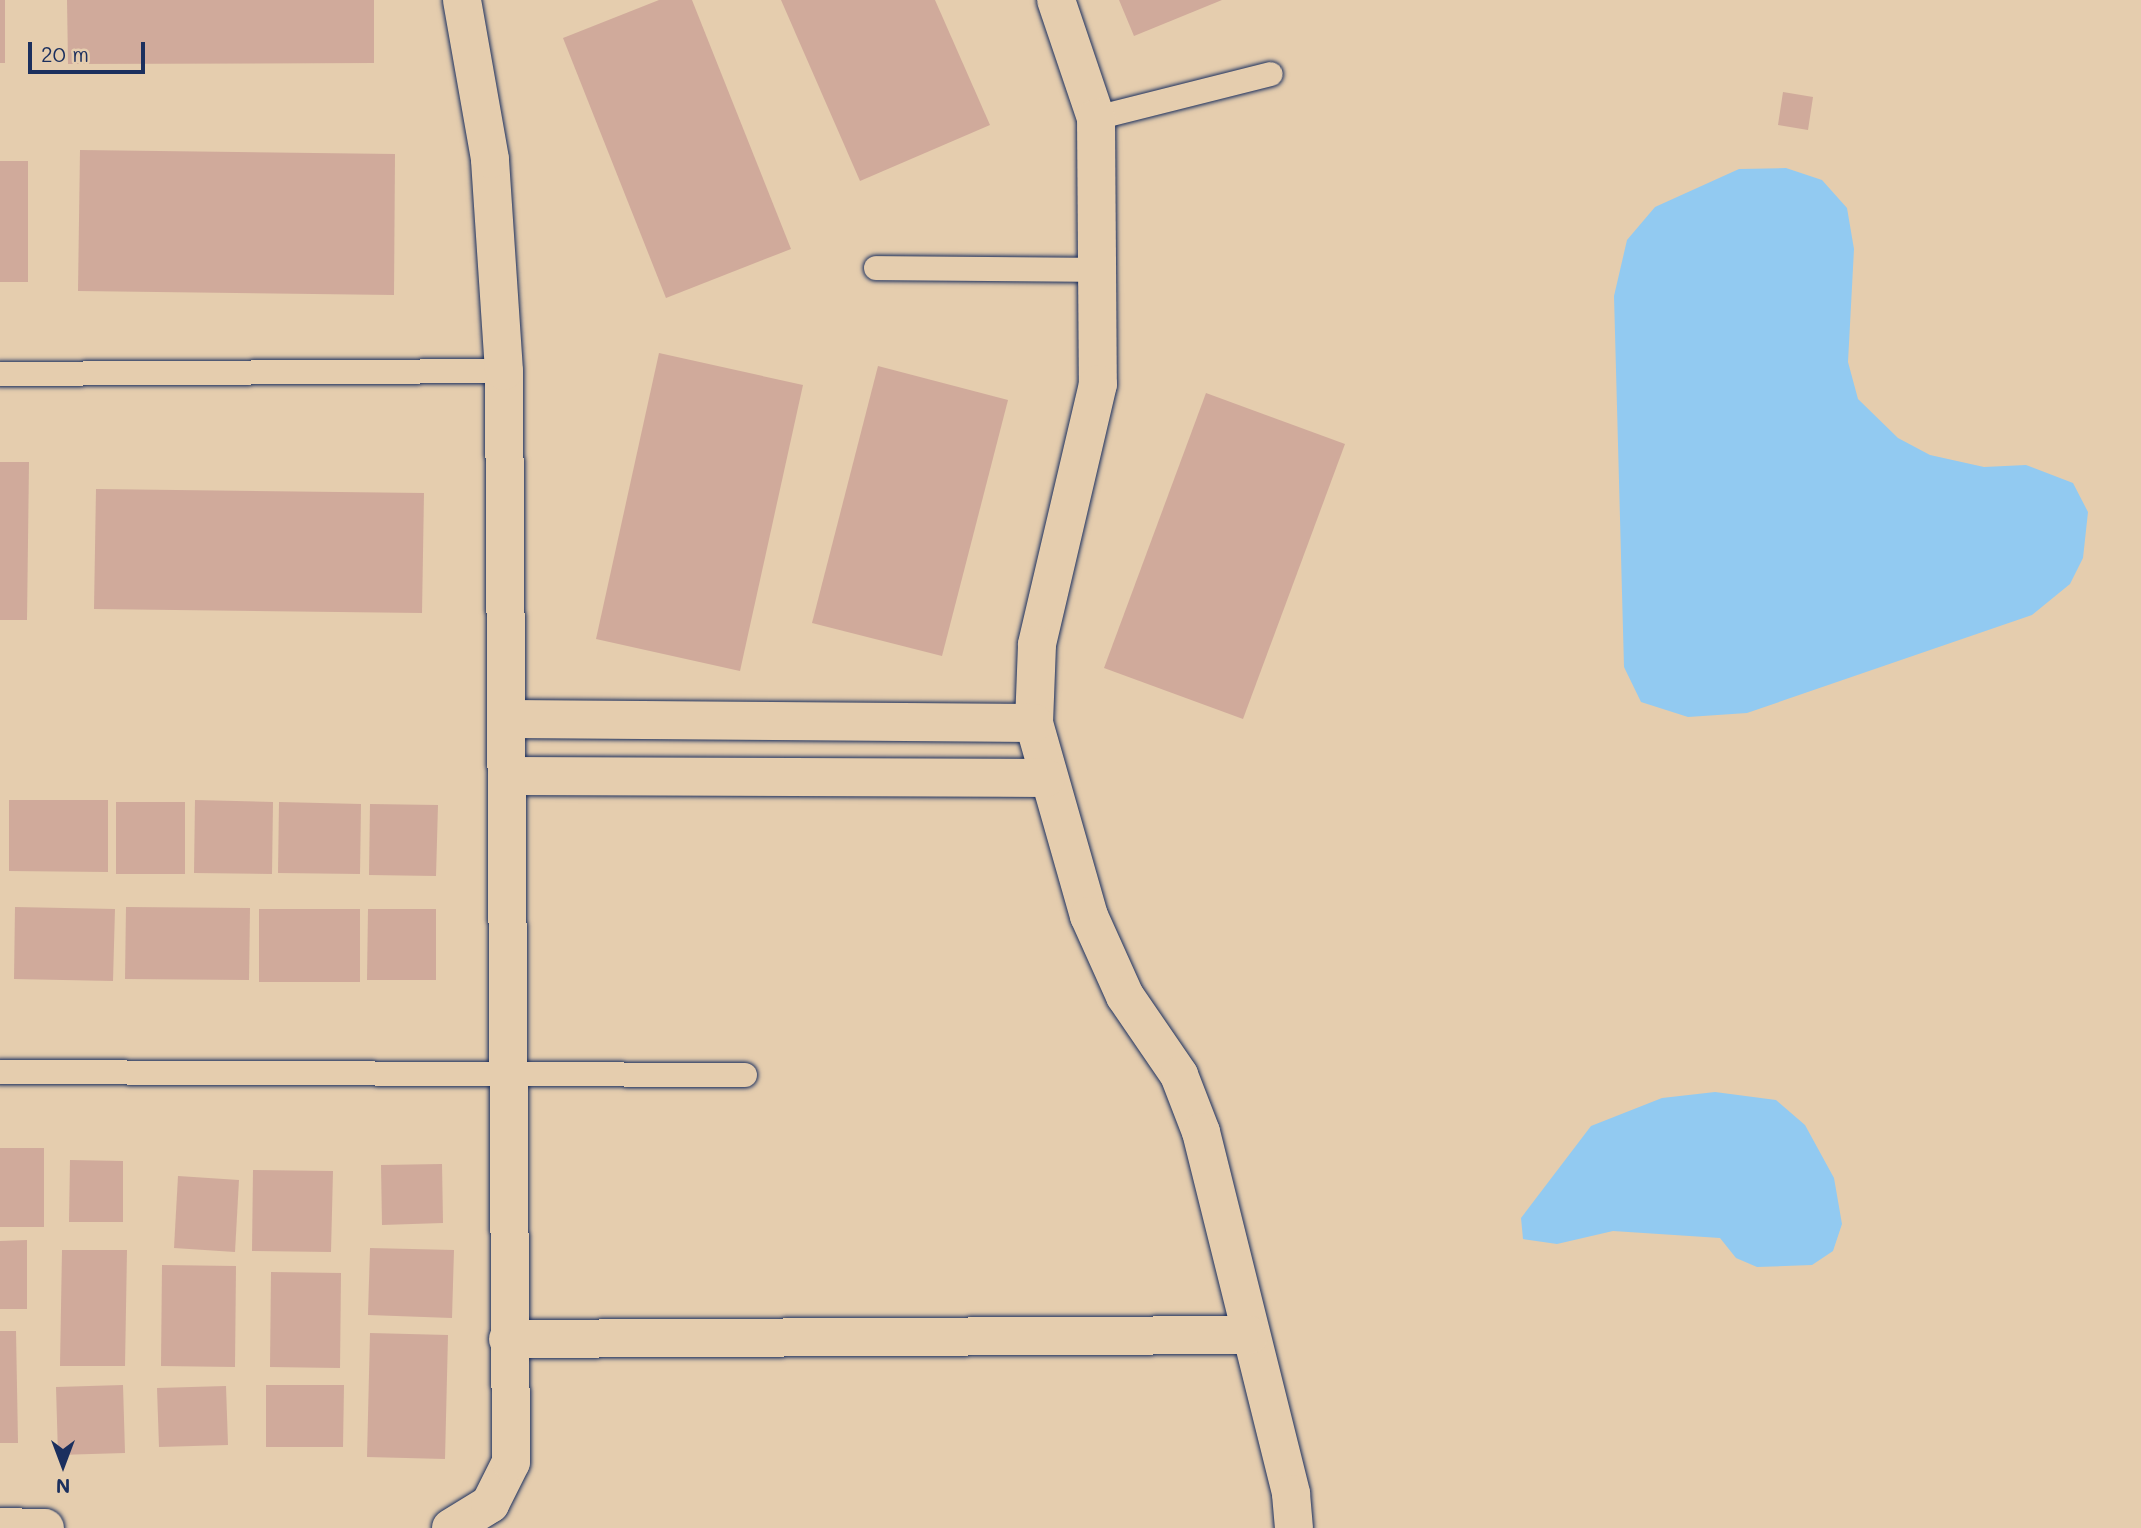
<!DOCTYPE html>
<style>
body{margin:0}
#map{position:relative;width:2141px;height:1528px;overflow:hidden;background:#e5cdae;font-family:Mali,sans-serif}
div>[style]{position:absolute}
.water>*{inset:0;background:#92caf1}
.building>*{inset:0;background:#d0aa9b}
.roads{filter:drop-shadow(0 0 2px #1b2f5e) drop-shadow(0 0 2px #1b2f5e)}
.service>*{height:24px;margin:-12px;padding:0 12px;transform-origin:12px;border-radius:12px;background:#e5cdae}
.minor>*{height:38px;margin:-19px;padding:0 19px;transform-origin:19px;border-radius:19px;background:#e5cdae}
span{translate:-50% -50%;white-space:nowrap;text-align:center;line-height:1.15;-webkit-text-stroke:5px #e5cdae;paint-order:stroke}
.north{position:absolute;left:28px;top:1430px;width:70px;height:70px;-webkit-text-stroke:5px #e5cdae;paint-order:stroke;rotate:180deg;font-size:19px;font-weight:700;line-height:28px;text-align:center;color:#1b2f5e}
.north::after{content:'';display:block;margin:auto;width:24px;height:32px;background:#1b2f5e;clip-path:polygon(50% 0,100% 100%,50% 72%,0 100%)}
.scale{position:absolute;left:28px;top:42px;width:117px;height:32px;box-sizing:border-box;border:4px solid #1b2f5e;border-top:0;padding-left:9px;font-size:21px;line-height:24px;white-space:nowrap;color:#1b2f5e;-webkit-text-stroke:5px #e5cdae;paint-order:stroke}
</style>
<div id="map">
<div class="water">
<div style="clip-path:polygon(1786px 168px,1822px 180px,1847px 208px,1854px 249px,1848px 362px,1858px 399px,1898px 438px,1930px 455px,1984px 467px,2026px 465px,2073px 483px,2088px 512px,2083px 558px,2070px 584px,2032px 615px,1747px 713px,1688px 717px,1641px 702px,1624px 667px,1614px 296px,1627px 240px,1655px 207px,1739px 169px)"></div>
<div style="clip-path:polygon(1715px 1092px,1776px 1100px,1805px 1125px,1834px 1178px,1842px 1224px,1833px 1251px,1812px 1265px,1757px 1267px,1736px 1258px,1720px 1238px,1613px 1231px,1557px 1244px,1523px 1239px,1521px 1218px,1591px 1126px,1662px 1098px)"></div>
</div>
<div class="building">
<div style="clip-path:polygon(0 0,5px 0,5px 63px,0 63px)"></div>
<div style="clip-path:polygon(67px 0,374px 0,374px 63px,68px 64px)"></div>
<div style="clip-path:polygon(659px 0,692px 0,791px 249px,666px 298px,563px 38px)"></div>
<div style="clip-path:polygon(781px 0,935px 0,990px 125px,860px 181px)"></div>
<div style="clip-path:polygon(1119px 0,1222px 0,1134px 36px)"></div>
<div style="clip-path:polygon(1783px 92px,1813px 97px,1808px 130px,1778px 125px)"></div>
<div style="clip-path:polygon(80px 150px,395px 154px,394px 295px,78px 291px)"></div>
<div style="clip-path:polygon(0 161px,28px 161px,28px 282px,0 282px)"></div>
<div style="clip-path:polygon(659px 353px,803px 385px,740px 671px,596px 639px)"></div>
<div style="clip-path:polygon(878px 366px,1008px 400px,942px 656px,812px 623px)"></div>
<div style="clip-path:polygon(1206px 393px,1345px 444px,1243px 719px,1104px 668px)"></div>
<div style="clip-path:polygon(0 462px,29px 462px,27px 620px,0 620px)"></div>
<div style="clip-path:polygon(96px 489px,424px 493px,422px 613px,94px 609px)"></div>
<div style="clip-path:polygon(9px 800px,108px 800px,108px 872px,9px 871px)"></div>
<div style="clip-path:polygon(195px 800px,273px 802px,272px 874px,194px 873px)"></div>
<div style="clip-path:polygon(116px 802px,185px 802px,185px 874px,116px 874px)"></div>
<div style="clip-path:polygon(279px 802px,361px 804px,360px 874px,278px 873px)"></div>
<div style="clip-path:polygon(370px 804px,438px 805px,436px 876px,369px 875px)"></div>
<div style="clip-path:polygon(15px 907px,115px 909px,113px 981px,14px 979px)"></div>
<div style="clip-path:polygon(126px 907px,250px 908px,249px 980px,125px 979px)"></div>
<div style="clip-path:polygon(259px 909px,360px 909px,360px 982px,259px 982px)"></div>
<div style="clip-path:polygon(368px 909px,436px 909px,436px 980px,367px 980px)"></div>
<div style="clip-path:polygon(0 1148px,44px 1148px,44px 1227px,0 1227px)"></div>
<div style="clip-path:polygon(70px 1160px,123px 1161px,123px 1222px,69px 1222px)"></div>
<div style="clip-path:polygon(442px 1164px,443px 1223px,382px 1225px,381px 1165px)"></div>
<div style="clip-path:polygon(253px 1170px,333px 1171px,331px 1252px,252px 1251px)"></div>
<div style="clip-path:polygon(178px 1176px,239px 1180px,235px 1252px,174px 1248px)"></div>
<div style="clip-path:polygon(27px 1240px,27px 1309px,0 1309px,0 1241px)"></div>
<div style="clip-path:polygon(370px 1248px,454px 1250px,452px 1318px,368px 1315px)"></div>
<div style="clip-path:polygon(62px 1250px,127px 1250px,125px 1366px,60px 1366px)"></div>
<div style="clip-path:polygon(162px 1265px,236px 1266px,235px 1367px,161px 1366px)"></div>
<div style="clip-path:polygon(271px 1272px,341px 1273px,340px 1368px,270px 1367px)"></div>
<div style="clip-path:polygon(0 1331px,16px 1331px,18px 1443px,0 1443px)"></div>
<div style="clip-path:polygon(370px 1333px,448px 1335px,445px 1459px,367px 1457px)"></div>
<div style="clip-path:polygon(123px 1385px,125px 1453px,58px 1455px,56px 1387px)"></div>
<div style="clip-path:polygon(266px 1385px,344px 1385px,343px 1447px,266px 1447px)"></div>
<div style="clip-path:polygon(226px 1386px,228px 1445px,159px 1447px,157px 1388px)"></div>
</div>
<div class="roads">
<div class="service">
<div style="left:1096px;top:118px;width:180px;rotate:-14.1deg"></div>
<div style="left:876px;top:268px;width:224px;rotate:0.5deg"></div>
<div style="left:0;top:374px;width:504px;rotate:-0.34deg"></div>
<div style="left:0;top:1072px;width:745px;rotate:0.23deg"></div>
</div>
<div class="minor">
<div style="left:1056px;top:0;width:125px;rotate:71.3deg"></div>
<div style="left:1096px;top:118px;width:266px;rotate:89.6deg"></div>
<div style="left:1098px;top:384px;width:268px;rotate:103.2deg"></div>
<div style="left:1037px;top:645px;width:78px;rotate:92.2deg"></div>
<div style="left:1034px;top:723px;width:201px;rotate:74.1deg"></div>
<div style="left:1089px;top:916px;width:88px;rotate:65.8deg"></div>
<div style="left:1125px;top:996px;width:96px;rotate:55.6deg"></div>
<div style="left:1179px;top:1075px;width:61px;rotate:68.9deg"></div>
<div style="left:1201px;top:1132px;width:373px;rotate:76deg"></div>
<div style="left:1291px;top:1494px;width:34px;rotate:85deg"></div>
<div style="left:511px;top:719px;width:523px;rotate:0.44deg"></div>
<div style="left:510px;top:776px;width:536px;rotate:0.21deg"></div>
<div style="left:508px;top:1339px;width:741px;rotate:-0.31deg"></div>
<div style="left:0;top:1527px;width:45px;rotate:1.3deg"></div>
<div style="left:451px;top:1528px;width:46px;rotate:-31.6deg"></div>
<div style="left:490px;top:1504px;width:47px;rotate:-63.4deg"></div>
<div style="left:511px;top:1462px;width:1091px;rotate:-90.37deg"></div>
<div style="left:504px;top:371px;width:212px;rotate:-93.8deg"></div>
<div style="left:490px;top:159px;width:161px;rotate:-100deg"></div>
</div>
</div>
<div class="north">N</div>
<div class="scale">20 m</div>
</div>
